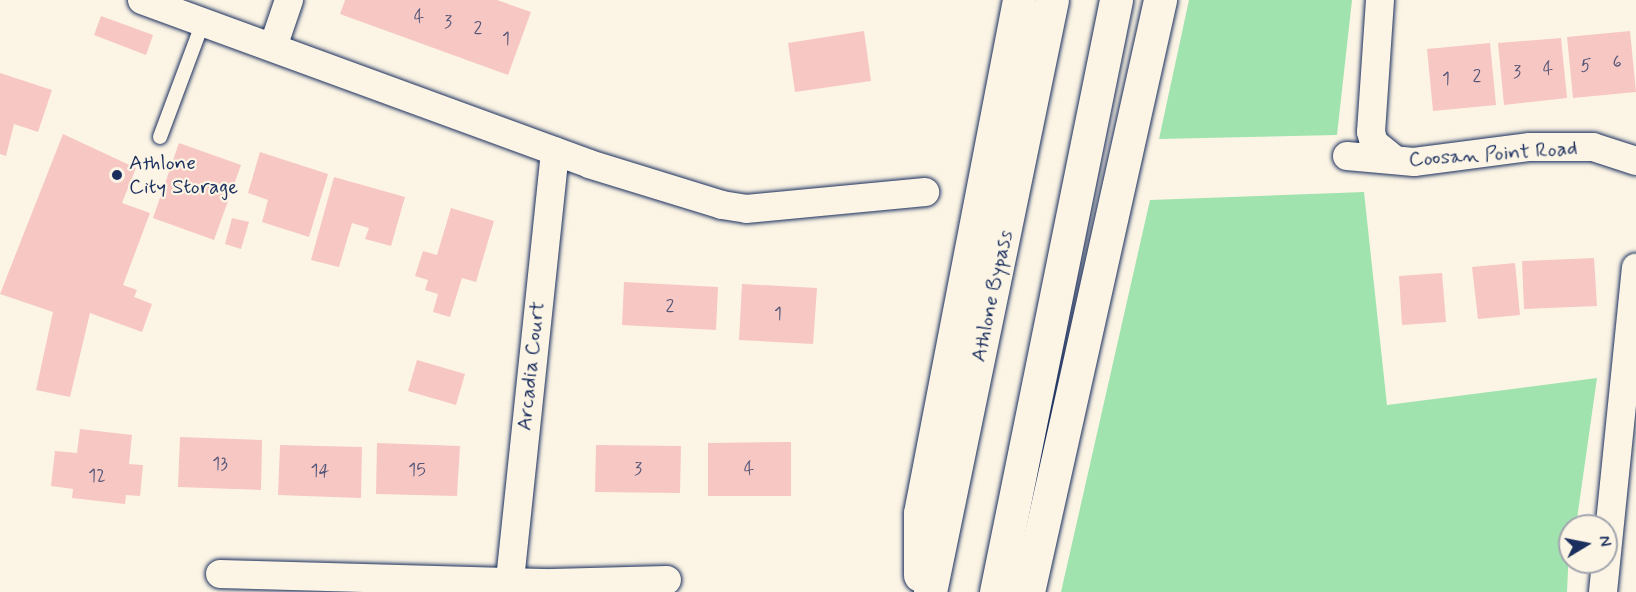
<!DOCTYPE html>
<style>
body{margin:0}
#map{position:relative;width:1636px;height:592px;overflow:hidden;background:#fcf5e5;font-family:Mynerve,sans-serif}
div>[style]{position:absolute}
.green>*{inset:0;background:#a0e3ae}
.building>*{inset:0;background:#f7c7c3}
.roads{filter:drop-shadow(0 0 2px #1b2f5e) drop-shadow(0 0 2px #1b2f5e)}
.lane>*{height:14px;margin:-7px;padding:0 7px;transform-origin:7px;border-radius:7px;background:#fcf5e5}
.street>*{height:28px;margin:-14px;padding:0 14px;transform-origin:14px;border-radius:14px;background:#fcf5e5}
.highway>*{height:33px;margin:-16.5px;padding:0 16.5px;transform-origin:16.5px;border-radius:16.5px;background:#fcf5e5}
.dots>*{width:16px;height:16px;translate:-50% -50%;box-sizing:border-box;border:3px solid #fcf5e5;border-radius:50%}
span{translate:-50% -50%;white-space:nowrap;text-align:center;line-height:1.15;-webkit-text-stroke:4.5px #fcf5e5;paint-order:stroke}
.number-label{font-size:18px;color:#525577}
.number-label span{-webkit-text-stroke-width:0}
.street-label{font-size:21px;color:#1b2f5e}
.poi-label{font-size:21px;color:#1b2f5e}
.left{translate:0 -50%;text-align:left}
.north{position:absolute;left:1558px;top:514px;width:60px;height:60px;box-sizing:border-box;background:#fcf5e5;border:2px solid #a2a6af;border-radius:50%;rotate:80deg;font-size:16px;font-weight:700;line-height:24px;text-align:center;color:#1b2f5e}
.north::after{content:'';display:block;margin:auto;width:21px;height:27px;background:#1b2f5e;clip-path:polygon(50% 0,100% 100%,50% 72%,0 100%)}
</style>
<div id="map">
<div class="green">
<div style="clip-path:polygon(1189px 0,1352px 0,1337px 135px,1159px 139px)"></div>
<div style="clip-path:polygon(1364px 192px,1387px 405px,1597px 378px,1576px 526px,1570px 526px,1567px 592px,1061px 592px,1150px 200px)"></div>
</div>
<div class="building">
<div style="clip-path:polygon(345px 0,497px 0,531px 12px,508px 75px,340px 14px)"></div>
<div style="clip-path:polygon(101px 16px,153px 35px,146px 55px,94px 35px)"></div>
<div style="clip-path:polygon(864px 31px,871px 81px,795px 92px,788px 43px)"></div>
<div style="clip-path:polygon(1630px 31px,1636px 92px,1573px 98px,1567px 37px)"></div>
<div style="clip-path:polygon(1561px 38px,1567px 98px,1504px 105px,1498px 43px)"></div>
<div style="clip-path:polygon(1490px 43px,1496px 105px,1433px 111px,1427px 49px)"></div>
<div style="clip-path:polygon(0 73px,52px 90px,38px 132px,14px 124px,6px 156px,0 154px)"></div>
<div style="clip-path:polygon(63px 134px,136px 168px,122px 203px,150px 213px,123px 285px,137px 290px,134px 297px,152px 304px,142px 332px,90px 313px,70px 397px,36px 390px,53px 312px,0 294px)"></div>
<div style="clip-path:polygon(179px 143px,241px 165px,214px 240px,153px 218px)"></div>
<div style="clip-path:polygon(260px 152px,328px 174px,309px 237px,262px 222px,268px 200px,248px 193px)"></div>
<div style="clip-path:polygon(334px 177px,405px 197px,391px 246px,365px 239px,369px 228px,352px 223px,339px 267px,311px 260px)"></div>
<div style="clip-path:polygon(451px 208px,494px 221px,476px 282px,462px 278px,450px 317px,433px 312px,438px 294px,425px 290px,428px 280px,415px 276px,423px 251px,437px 255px)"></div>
<div style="clip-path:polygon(232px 218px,249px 222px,241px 249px,225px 244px)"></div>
<div style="clip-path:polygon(1594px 258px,1597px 306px,1524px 309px,1522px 261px)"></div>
<div style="clip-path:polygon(1515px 263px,1520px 315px,1478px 319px,1472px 267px)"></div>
<div style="clip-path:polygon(1442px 273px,1446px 322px,1402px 325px,1399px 276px)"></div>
<div style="clip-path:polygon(624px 282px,718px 287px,716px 330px,622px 325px)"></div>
<div style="clip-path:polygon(742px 284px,817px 288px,813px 344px,739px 340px)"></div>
<div style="clip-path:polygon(417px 360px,465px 374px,456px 405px,408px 391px)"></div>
<div style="clip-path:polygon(80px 429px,132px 435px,129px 464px,143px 465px,140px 496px,126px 495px,125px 504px,72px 498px,73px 489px,51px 486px,55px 451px,77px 453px)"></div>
<div style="clip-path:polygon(180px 437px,262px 440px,261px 490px,178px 487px)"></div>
<div style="clip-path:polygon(791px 442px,791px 496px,708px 496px,708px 443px)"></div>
<div style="clip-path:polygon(377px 443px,460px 446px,457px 496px,376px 494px)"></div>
<div style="clip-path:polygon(280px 445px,362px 447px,361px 498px,278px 495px)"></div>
<div style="clip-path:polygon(596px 445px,681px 446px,680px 493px,595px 492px)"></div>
</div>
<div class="roads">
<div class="lane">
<div style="left:160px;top:137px;width:123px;rotate:-69.5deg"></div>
</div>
<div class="street">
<div style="left:142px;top:0;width:476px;rotate:20.1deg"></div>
<div style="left:589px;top:164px;width:139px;rotate:17.1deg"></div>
<div style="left:722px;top:205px;width:24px;rotate:9deg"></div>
<div style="left:746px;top:209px;width:180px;rotate:-5.4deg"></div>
<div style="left:1380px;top:0;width:132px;rotate:93.9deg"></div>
<div style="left:1371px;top:132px;width:11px;rotate:75deg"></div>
<div style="left:1374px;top:143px;width:27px;rotate:39deg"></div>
<div style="left:273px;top:47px;width:50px;rotate:-71.2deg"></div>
<div style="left:1347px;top:156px;width:67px;rotate:5.1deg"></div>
<div style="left:1414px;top:162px;width:117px;rotate:-7.4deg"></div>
<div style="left:1530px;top:147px;width:63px"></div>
<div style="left:1593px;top:147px;width:45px;rotate:18deg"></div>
<div style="left:220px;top:574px;width:332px;rotate:1.6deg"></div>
<div style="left:552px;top:583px;width:115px;rotate:-1.5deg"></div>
<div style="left:510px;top:580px;width:431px;rotate:-84deg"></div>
<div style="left:1603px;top:592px;width:326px;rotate:-84.2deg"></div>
</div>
<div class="highway">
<div style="left:920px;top:575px;width:62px;rotate:-90deg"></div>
<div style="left:920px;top:513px;width:522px;rotate:-79.08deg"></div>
<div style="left:930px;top:592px;width:604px;rotate:-78.36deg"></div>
<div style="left:996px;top:592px;width:604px;rotate:-78.54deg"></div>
<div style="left:1028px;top:592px;width:607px;rotate:-77.43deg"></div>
</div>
</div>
<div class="dots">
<div style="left:117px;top:175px;background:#1b2f5e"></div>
</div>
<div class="number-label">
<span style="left:419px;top:17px">4</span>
<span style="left:448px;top:22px">3</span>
<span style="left:478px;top:28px">2</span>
<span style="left:506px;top:39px">1</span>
<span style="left:1617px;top:62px">6</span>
<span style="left:1586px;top:66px">5</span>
<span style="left:1548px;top:69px">4</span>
<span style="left:1517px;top:72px">3</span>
<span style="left:1477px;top:76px">2</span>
<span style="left:1446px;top:79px">1</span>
<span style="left:670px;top:306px">2</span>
<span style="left:778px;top:314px">1</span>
<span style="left:220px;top:464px">13</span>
<span style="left:638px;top:469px">3</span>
<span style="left:749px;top:469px">4</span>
<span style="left:417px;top:470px">15</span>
<span style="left:320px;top:471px">14</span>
<span style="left:97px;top:476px">12</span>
</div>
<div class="street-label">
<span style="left:1493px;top:154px;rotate:-4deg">Coosan Point Road</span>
<span style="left:992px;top:296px;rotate:-78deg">Athlone Bypass</span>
<span style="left:531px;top:366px;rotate:-84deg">Arcadia Court</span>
</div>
<div class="poi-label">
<span class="left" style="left:129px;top:175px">Athlone<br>City Storage</span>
</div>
<div class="north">N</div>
</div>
